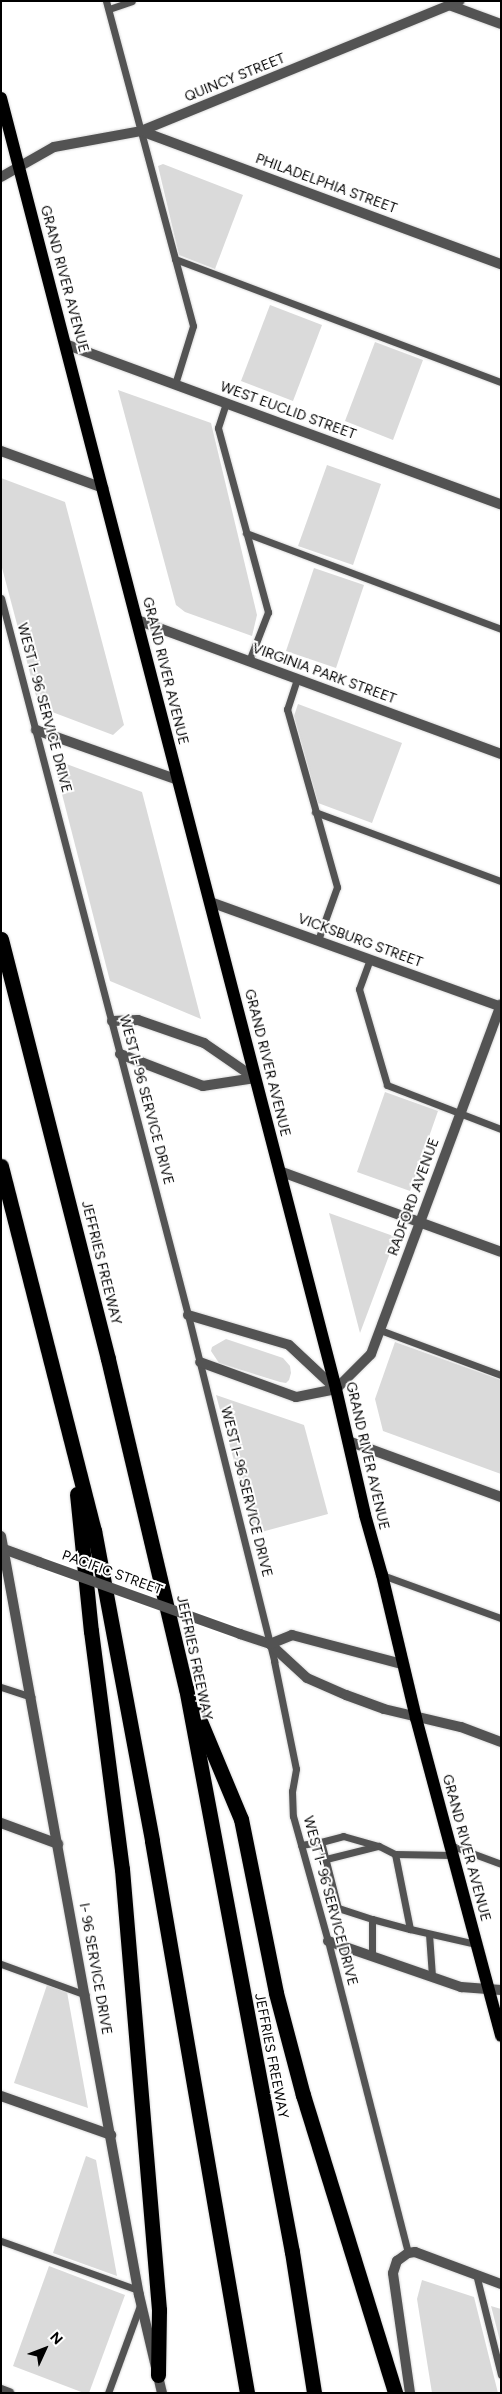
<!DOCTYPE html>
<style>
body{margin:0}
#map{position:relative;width:502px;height:2394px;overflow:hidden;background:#fff;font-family:Figtree,sans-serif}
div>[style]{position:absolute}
.green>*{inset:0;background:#dadada}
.roads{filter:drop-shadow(0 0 1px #dbdbdb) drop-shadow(0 0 1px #dbdbdb)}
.service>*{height:7px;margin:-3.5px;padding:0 3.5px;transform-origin:3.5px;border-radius:3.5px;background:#535353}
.minor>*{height:10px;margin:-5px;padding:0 5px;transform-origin:5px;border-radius:5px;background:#535353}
.tertiary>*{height:10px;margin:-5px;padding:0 5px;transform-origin:5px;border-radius:5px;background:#535353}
.primary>*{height:12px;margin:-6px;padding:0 6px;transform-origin:6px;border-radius:6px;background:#000}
.motorway>*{height:15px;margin:-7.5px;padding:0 7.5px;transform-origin:7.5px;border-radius:7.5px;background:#000}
.minor-bridge>*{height:10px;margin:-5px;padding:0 5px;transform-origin:5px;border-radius:5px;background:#535353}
span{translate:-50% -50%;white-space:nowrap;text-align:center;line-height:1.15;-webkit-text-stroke:4px #fff;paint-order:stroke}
.street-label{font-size:14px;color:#000}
.frame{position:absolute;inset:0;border:2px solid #000;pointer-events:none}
.north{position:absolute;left:20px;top:2324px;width:50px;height:50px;-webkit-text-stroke:4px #fff;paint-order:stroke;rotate:47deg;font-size:14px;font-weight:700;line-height:20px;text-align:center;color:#000}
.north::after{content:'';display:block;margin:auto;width:18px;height:22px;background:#000;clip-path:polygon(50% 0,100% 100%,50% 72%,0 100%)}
</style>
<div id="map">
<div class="green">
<div style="clip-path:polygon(163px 164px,243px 195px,215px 269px,179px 255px,158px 166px)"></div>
<div style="clip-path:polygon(270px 305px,322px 325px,293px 401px,241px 381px)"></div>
<div style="clip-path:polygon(375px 342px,423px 360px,393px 440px,345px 421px)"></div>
<div style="clip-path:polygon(118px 390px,211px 423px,257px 615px,252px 636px,185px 612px,176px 605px)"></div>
<div style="clip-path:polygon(327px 465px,381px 484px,353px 565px,298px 546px)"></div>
<div style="clip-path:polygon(1px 478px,65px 502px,124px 725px,113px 735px,39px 707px,1px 564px)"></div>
<div style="clip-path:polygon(314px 568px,364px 585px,336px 668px,286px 651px)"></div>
<div style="clip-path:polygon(298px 704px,402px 743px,372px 823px,318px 803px,294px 716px)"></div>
<div style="clip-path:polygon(53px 759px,142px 792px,201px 1019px,110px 981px)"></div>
<div style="clip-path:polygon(385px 1092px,438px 1111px,410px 1191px,357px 1172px)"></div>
<div style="clip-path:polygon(329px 1213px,396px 1237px,360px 1333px)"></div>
<div style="clip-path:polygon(226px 1339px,283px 1358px,290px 1366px,291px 1373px,289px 1380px,286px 1383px,280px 1382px,219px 1363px,211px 1351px,212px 1347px)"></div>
<div style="clip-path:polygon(395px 1342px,501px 1380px,501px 1474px,383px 1431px,375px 1399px)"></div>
<div style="clip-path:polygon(216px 1395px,304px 1425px,328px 1514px,254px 1534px)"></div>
<div style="clip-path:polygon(47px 1985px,67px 1992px,88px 2108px,14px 2083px)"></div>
<div style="clip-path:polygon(86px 2156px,96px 2160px,117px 2276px,53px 2253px)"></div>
<div style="clip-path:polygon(49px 2266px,125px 2295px,89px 2393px,84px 2393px,13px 2366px)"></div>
<div style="clip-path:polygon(422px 2280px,474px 2297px,498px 2393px,432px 2393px,417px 2299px)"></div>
<div style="clip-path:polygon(491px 2306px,501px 2309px,501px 2345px)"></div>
</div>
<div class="roads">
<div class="service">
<div style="left:106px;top:1px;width:336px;rotate:75deg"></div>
<div style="left:193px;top:326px;width:61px;rotate:107.2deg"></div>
<div style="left:109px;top:9px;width:24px;rotate:-19deg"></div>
<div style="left:175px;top:259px;width:348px;rotate:20.7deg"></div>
<div style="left:226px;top:403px;width:26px;rotate:108deg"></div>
<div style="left:218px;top:428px;width:191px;rotate:74.8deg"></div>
<div style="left:268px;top:612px;width:53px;rotate:111.2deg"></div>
<div style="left:246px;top:533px;width:272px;rotate:20.6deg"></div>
<div style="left:1px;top:598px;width:741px;rotate:75.38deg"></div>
<div style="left:188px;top:1315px;width:357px;rotate:76deg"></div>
<div style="left:274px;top:1661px;width:110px;rotate:78.5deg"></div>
<div style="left:296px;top:1769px;width:22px;rotate:100deg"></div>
<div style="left:292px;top:1791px;width:25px;rotate:88deg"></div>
<div style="left:293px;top:1816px;width:130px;rotate:74.4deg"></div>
<div style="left:328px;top:1941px;width:322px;rotate:75.6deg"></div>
<div style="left:297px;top:679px;width:32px;rotate:108deg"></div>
<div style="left:287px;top:709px;width:185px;rotate:74.3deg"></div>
<div style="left:337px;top:887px;width:56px;rotate:109.7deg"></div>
<div style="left:315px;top:812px;width:198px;rotate:20.4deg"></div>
<div style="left:370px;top:959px;width:32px;rotate:110deg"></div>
<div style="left:359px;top:989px;width:100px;rotate:73.7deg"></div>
<div style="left:387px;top:1085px;width:122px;rotate:21.1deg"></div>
<div style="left:380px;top:1330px;width:129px;rotate:20.4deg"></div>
<div style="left:382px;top:1575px;width:127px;rotate:19.9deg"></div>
<div style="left:1px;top:1687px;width:32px;rotate:18deg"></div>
<div style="left:301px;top:1845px;width:20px;rotate:-9deg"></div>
<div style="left:450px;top:1845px;width:54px;rotate:20.4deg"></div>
<div style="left:395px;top:1854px;width:76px;rotate:78.7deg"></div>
<div style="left:410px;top:1929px;width:68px;rotate:12.8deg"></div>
<div style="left:326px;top:1859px;width:54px;rotate:-14deg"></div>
<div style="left:372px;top:1919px;width:36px;rotate:-162deg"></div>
<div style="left:338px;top:1908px;width:68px;rotate:-104.4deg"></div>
<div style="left:321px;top:1842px;width:23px;rotate:-15deg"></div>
<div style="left:343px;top:1836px;width:37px;rotate:16deg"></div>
<div style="left:379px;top:1846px;width:18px;rotate:27deg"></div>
<div style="left:395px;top:1854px;width:57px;rotate:1deg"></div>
<div style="left:429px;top:1934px;width:42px;rotate:85.9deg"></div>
<div style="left:372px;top:1956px;width:37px;rotate:-90deg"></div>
<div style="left:372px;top:1919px;width:39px;rotate:15deg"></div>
<div style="left:1px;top:1964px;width:90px;rotate:20deg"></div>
<div style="left:1px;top:2241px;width:145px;rotate:19.7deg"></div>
<div style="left:476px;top:2274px;width:104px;rotate:76.1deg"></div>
<div style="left:108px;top:2393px;width:96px;rotate:-69.9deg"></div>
</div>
<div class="minor">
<div style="left:449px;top:5px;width:55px;rotate:20.1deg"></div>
<div style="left:141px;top:131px;width:384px;rotate:20.3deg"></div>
<div style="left:1px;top:177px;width:61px;rotate:-29.5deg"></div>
<div style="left:54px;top:147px;width:88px;rotate:-10.4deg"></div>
<div style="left:141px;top:131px;width:344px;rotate:-22.2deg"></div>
<div style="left:65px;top:344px;width:464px;rotate:20.2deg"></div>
<div style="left:1px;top:451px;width:109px;rotate:19.9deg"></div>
<div style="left:137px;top:620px;width:388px;rotate:20.2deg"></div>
<div style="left:36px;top:730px;width:151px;rotate:19.4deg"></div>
<div style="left:210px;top:902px;width:309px;rotate:19.8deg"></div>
<div style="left:112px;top:1021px;width:26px;rotate:-2deg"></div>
<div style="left:138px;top:1020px;width:70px;rotate:19.2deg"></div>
<div style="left:204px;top:1043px;width:62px;rotate:34.5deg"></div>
<div style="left:255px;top:1078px;width:53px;rotate:171.3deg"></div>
<div style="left:203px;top:1086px;width:89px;rotate:-158.9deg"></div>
<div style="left:279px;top:1171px;width:236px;rotate:20deg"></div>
<div style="left:188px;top:1315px;width:105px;rotate:16.5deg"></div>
<div style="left:289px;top:1345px;width:64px;rotate:43.1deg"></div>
<div style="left:336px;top:1389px;width:41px;rotate:168.7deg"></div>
<div style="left:296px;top:1397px;width:102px;rotate:-160deg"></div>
<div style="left:336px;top:1389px;width:49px;rotate:-45deg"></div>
<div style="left:371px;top:1354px;width:373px;rotate:-69.6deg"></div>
<div style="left:348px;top:1441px;width:163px;rotate:20.1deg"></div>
<div style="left:1px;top:1548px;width:40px;rotate:20.2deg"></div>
<div style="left:240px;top:1634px;width:32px;rotate:18deg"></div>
<div style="left:270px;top:1644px;width:50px;rotate:42.6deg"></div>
<div style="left:307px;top:1678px;width:43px;rotate:23.6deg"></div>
<div style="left:346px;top:1695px;width:40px;rotate:20.2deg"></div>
<div style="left:384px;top:1709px;width:79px;rotate:13.2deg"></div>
<div style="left:461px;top:1727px;width:43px;rotate:20.6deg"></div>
<div style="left:270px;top:1644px;width:24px;rotate:-22deg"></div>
<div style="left:292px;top:1635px;width:114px;rotate:14.8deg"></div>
<div style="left:1px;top:1823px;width:61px;rotate:20.2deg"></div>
<div style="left:328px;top:1941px;width:141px;rotate:19.1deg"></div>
<div style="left:461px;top:1987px;width:40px;rotate:4.3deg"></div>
<div style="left:1px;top:2096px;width:117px;rotate:19.5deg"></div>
<div style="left:1px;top:2390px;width:9px;rotate:21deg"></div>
<div style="left:410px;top:2393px;width:121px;rotate:-98.1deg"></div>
<div style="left:393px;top:2273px;width:13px;rotate:-72deg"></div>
<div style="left:397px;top:2261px;width:14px;rotate:-36deg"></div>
<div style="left:408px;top:2253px;width:7px;rotate:-8deg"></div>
<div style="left:415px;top:2252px;width:92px;rotate:20.4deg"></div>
</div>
<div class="tertiary">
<div style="left:1px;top:1536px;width:771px;rotate:79.7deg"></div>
<div style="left:139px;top:2295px;width:101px;rotate:76.8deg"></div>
</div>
<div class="primary">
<div style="left:1px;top:98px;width:1334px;rotate:75.45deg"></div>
<div style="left:336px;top:1389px;width:129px;rotate:77deg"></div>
<div style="left:365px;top:1515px;width:62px;rotate:74.2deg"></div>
<div style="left:382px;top:1575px;width:147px;rotate:76.6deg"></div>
<div style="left:416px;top:1718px;width:329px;rotate:75deg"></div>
</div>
<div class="motorway">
<div style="left:1px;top:939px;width:433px;rotate:75.7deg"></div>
<div style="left:108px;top:1359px;width:338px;rotate:76.7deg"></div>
<div style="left:186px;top:1688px;width:574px;rotate:79.36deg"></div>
<div style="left:292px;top:2252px;width:143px;rotate:81.1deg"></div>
<div style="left:1px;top:1166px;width:376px;rotate:75.7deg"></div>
<div style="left:94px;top:1530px;width:316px;rotate:79.4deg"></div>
<div style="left:152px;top:1841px;width:560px;rotate:80.23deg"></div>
<div style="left:77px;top:1494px;width:138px;rotate:84.2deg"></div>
<div style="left:91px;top:1631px;width:240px;rotate:82.6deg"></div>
<div style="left:122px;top:1869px;width:443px;rotate:85.2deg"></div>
<div style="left:159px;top:2310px;width:65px;rotate:90.9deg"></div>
<div style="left:197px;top:1714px;width:114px;rotate:67.3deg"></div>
<div style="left:241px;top:1819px;width:177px;rotate:78.6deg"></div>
<div style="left:276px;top:1993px;width:106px;rotate:75.2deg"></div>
<div style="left:303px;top:2095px;width:312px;rotate:72.8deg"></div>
</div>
</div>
<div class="minor-bridge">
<div style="left:39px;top:1562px;width:214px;rotate:19.7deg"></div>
</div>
<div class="street-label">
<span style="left:235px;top:78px;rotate:-22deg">QUINCY STREET</span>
<span style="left:326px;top:184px;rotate:20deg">PHILADELPHIA STREET</span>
<span style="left:64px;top:279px;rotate:75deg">GRAND RIVER AVENUE</span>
<span style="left:288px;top:411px;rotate:20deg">WEST EUCLID STREET</span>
<span style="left:165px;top:671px;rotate:76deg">GRAND RIVER AVENUE</span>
<span style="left:324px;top:674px;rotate:20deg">VIRGINIA PARK STREET</span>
<span style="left:44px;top:708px;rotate:75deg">WEST I- 96 SERVICE DRIVE</span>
<span style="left:360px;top:941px;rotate:20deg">VICKSBURG STREET</span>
<span style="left:267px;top:1063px;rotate:76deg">GRAND RIVER AVENUE</span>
<span style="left:146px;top:1100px;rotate:75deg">WEST I- 96 SERVICE DRIVE</span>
<span style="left:414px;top:1197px;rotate:-70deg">RADFORD AVENUE</span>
<span style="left:101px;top:1263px;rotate:76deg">JEFFRIES FREEWAY</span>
<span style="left:367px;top:1456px;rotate:77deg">GRAND RIVER AVENUE</span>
<span style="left:246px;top:1492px;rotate:76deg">WEST I- 96 SERVICE DRIVE</span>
<span style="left:112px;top:1573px;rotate:20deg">PACIFIC STREET</span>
<span style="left:194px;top:1658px;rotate:78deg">JEFFRIES FREEWAY</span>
<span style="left:466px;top:1848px;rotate:75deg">GRAND RIVER AVENUE</span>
<span style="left:330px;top:1901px;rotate:75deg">WEST I- 96 SERVICE DRIVE</span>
<span style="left:95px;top:1969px;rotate:80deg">I- 96 SERVICE DRIVE</span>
<span style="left:271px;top:2056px;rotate:79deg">JEFFRIES FREEWAY</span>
</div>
<div class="frame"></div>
<div class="north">N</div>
</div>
